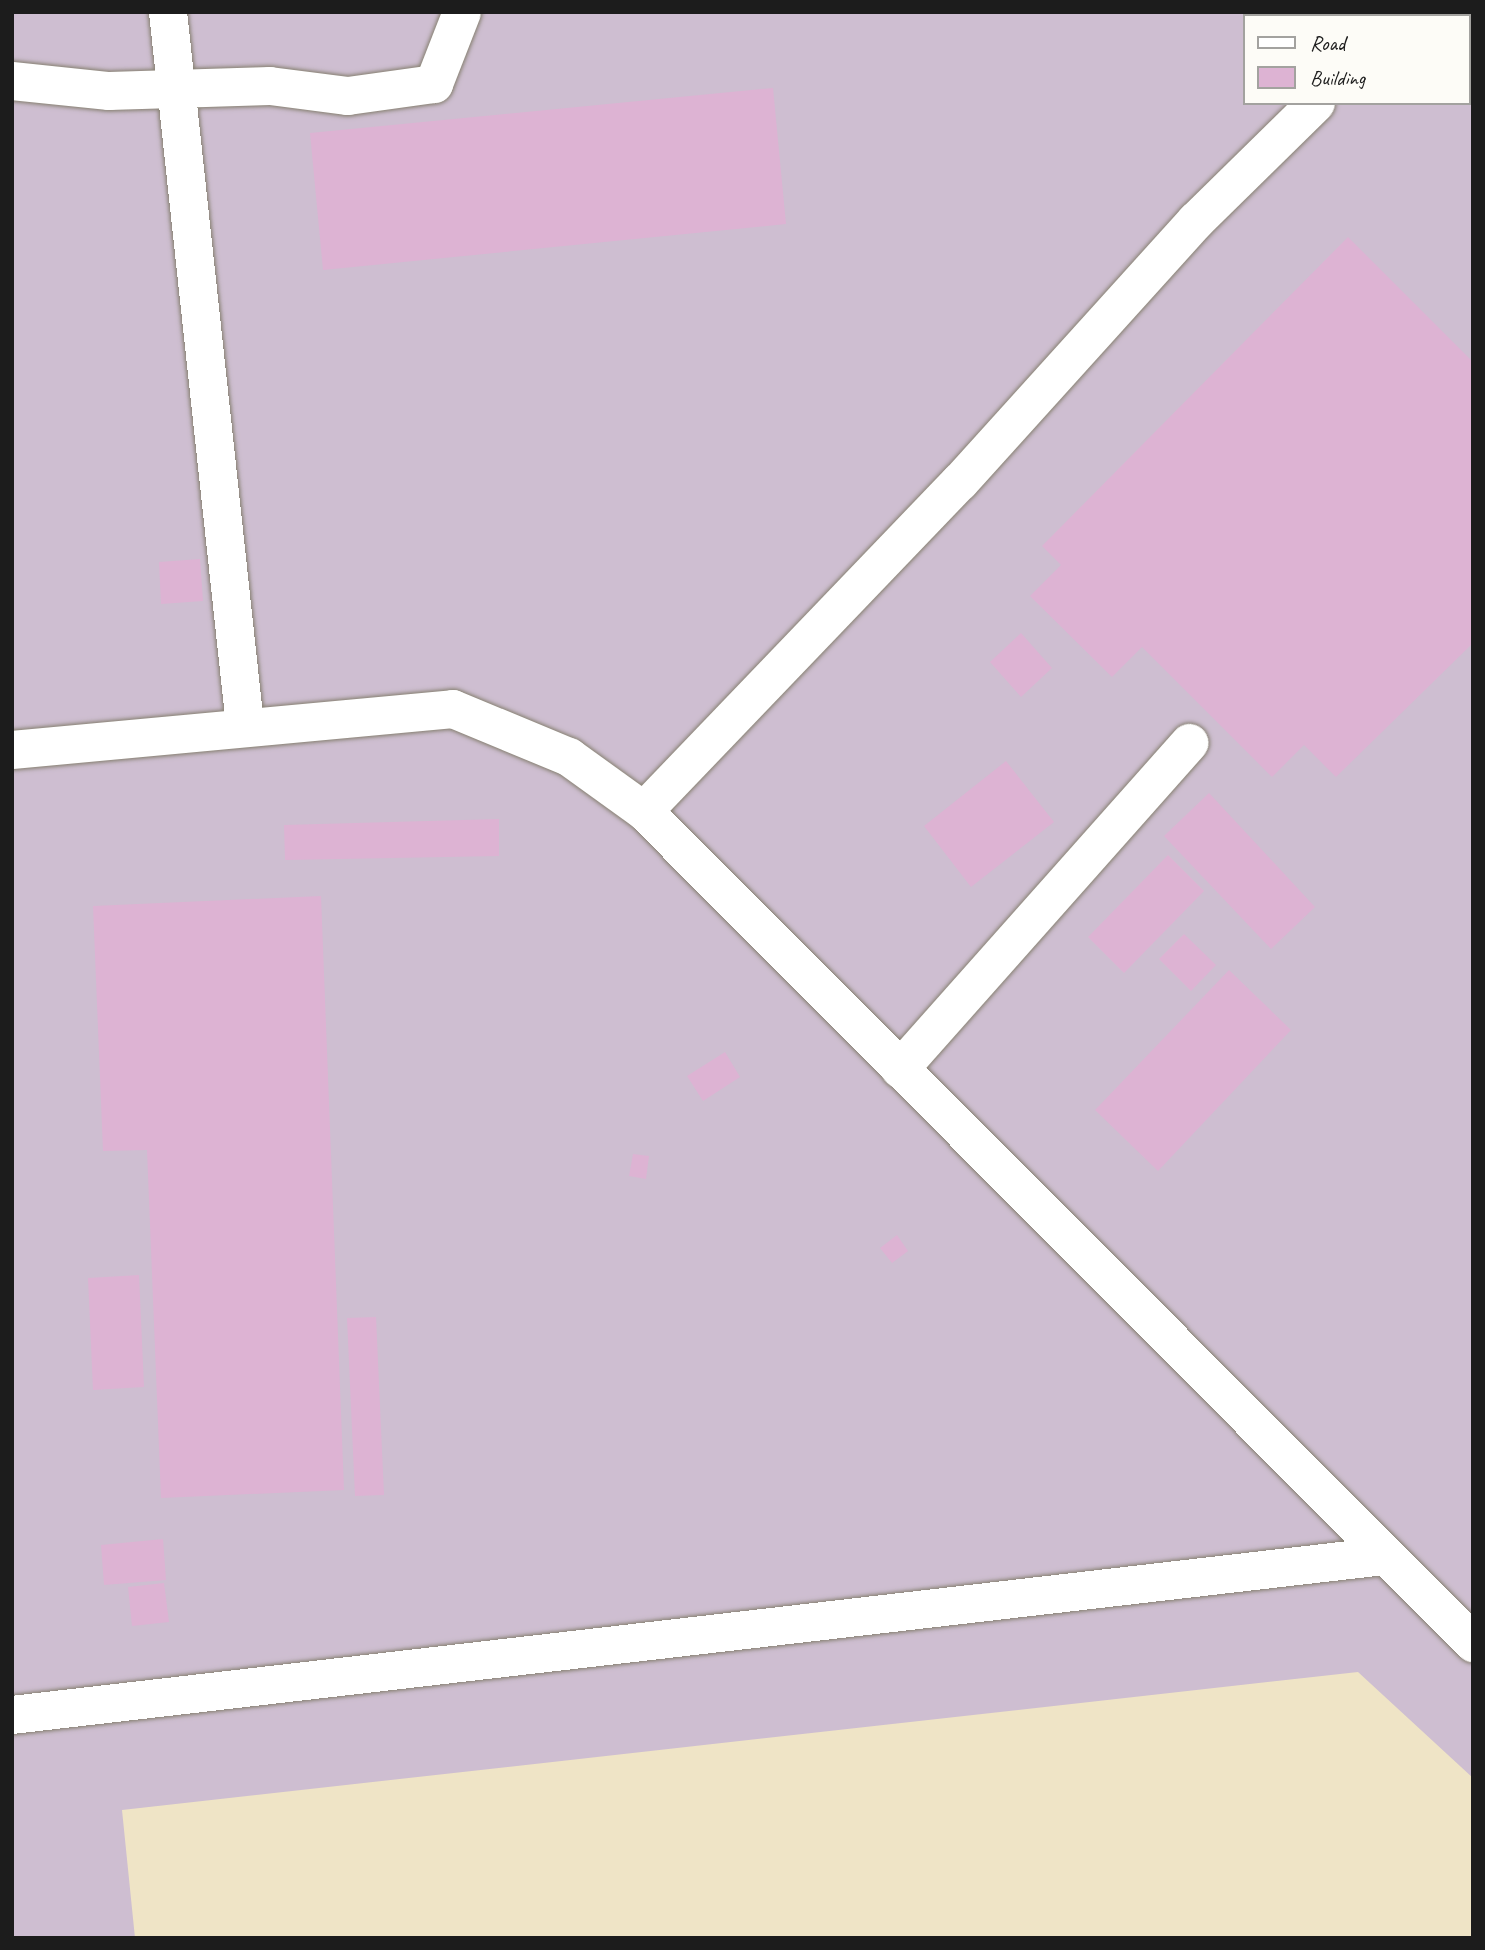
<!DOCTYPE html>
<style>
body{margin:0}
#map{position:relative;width:1485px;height:1950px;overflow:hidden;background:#efe4c6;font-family:Caveat,sans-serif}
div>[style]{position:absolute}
.industrial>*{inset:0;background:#cebed1}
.building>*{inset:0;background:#ddb3d3}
.roads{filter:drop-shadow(0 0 2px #868071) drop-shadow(0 0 2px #868071)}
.minor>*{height:38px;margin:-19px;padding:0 19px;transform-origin:19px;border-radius:19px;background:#fff}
span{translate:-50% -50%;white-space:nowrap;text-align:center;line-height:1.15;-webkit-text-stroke:6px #fdfcf7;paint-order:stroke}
.frame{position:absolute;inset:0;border:14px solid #1c1c1c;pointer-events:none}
.legend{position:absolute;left:1243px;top:14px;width:228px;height:91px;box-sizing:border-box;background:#fdfcf7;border:2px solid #a3a29f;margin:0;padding:9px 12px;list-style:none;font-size:21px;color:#1c1c1c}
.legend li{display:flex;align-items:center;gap:14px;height:35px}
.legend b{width:35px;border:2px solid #a3a29f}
</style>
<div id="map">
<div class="industrial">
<div style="clip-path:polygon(evenodd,12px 12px,1473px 12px,1473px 1778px,1358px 1672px,122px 1810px,135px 1938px,12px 1938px,12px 12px,1245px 16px,1469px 16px,1469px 103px,1245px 103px,1245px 16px)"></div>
</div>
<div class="building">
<div style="clip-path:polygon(773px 88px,786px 224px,323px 270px,310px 133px)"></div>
<div style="clip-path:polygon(1348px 237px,1473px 362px,1473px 643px,1336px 777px,1304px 745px,1272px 777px,1142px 647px,1112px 677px,1030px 596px,1061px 565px,1042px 546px)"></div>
<div style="clip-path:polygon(200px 559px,203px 601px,161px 604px,159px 562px)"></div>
<div style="clip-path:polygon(1021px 633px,1052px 668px,1021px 697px,990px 662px)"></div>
<div style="clip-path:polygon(1006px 761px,1054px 822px,971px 887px,924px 826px)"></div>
<div style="clip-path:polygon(1209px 793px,1315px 907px,1271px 949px,1164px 836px)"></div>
<div style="clip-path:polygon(499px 819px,499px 856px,285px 860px,284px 825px)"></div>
<div style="clip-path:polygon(1168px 855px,1204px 891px,1124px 973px,1088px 937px)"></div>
<div style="clip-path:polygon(321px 896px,344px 1490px,161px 1498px,147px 1150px,103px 1151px,93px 906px)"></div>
<div style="clip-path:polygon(1184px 934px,1216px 965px,1191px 991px,1159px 959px)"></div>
<div style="clip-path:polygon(1229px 970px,1291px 1030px,1158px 1171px,1095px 1110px)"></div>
<div style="clip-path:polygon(725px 1052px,740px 1077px,703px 1101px,687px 1076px)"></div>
<div style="clip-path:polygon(633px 1154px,649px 1156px,646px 1179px,629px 1176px)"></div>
<div style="clip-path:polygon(897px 1235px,908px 1251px,892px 1263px,880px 1248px)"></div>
<div style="clip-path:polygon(139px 1275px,144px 1387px,93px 1390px,88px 1278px)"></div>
<div style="clip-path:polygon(376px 1317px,384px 1495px,355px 1496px,347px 1318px)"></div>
<div style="clip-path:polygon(163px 1539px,166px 1580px,104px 1585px,101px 1545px)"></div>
<div style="clip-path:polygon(164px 1583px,169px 1622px,132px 1626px,128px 1587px)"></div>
</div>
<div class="roads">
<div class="minor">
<div style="left:168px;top:12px;width:717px;rotate:83.84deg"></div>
<div style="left:1403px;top:16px;width:6px;rotate:-45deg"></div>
<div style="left:12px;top:81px;width:98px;rotate:5.9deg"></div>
<div style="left:109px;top:91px;width:161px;rotate:-1.8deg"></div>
<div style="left:270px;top:86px;width:79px;rotate:7.3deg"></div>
<div style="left:348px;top:96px;width:87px;rotate:-7.9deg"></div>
<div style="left:434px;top:84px;width:77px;rotate:-68.7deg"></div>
<div style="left:12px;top:750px;width:443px;rotate:-5.3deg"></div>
<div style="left:453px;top:709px;width:126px;rotate:22.5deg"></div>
<div style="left:569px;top:757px;width:92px;rotate:35.8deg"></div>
<div style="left:644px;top:811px;width:1175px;rotate:45.1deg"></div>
<div style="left:644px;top:811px;width:456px;rotate:-46.2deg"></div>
<div style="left:960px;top:482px;width:352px;rotate:-47.9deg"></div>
<div style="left:1196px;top:221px;width:168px;rotate:-44.5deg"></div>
<div style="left:900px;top:1069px;width:436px;rotate:-48.4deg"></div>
<div style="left:12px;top:1715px;width:1382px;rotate:-6.61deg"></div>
</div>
</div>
<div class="frame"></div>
<ul class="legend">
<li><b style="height:9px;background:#fff"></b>Road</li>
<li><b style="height:19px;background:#ddb3d3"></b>Building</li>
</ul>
</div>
